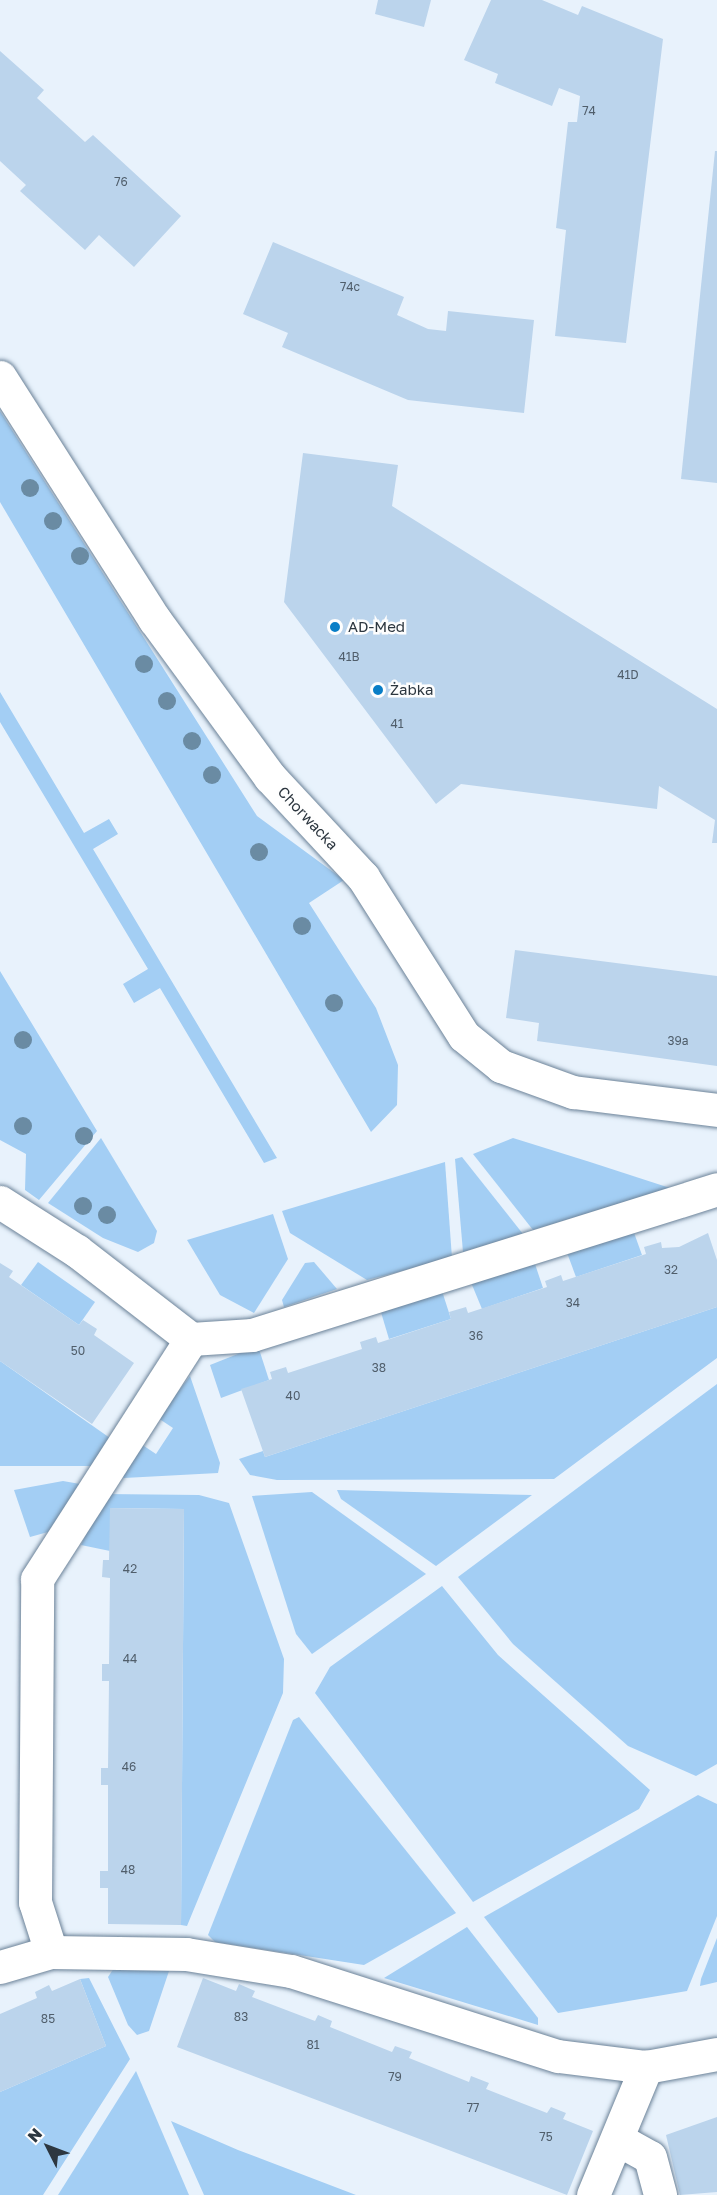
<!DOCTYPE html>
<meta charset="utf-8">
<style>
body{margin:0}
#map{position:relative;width:717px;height:2195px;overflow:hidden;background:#e8f2fc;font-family:"Golos Text",sans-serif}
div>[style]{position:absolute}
.green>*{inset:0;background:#a3cef4}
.building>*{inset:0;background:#bbd4ec}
.roads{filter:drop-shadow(0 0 2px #6b8298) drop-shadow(0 0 2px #6b8298)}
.minor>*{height:33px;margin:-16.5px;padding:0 16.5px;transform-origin:16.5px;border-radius:16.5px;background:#fff}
.trees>*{width:18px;height:18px;margin:-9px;border-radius:50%;background:#6a8ba3}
.dots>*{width:16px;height:16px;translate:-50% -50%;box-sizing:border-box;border:3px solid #fefefe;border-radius:50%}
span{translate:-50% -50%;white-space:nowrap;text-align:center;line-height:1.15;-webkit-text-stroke:5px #fefefe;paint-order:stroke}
.number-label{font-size:12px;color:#505e6b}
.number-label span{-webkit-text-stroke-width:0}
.poi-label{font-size:15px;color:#2d3740}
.left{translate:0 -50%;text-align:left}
.street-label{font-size:15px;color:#2d3740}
.north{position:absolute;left:18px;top:2117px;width:60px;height:60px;-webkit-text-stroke:4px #fefefe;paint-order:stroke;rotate:312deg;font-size:16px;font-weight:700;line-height:24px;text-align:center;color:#2d3740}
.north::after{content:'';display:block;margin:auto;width:21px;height:27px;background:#2d3740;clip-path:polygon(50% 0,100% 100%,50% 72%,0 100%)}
</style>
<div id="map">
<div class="green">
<div style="clip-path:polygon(0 411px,257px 816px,344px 880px,309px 903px,376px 1008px,398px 1065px,397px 1105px,371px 1132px,0 502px)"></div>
<div style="clip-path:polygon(0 692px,84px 833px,109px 819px,118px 834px,93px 849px,277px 1158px,264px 1163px,160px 988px,134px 1003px,123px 984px,148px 969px,0 722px)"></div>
<div style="clip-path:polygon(0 971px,97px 1131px,39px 1200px,25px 1190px,26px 1154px,0 1140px)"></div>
<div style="clip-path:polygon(101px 1138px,157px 1231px,154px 1243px,138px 1252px,103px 1238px,48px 1203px)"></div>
<div style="clip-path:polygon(513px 1138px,590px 1162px,670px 1188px,533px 1230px,473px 1154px)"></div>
<div style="clip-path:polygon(462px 1157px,523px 1234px,463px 1252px,455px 1159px)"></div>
<div style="clip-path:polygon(445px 1162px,452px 1258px,367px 1280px,290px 1233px,282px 1211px)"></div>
<div style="clip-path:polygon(273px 1214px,288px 1259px,254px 1313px,220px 1295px,187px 1240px)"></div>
<div style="clip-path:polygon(633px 1230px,642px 1255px,576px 1277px,566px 1250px)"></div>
<div style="clip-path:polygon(534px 1261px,543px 1288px,482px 1309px,470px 1280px)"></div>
<div style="clip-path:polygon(38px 1262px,95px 1302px,79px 1325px,21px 1285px)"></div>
<div style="clip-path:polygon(314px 1262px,337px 1289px,284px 1307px,282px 1300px,305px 1263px)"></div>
<div style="clip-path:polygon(442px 1291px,451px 1319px,389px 1339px,380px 1309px)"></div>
<div style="clip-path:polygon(717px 1307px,717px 1358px,554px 1479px,277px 1480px,250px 1475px,239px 1459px,263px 1451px,265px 1457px)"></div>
<div style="clip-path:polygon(258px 1346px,269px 1380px,221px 1398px,210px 1365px)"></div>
<div style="clip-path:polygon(0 1361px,110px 1438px,91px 1466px,0 1466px)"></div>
<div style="clip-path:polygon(190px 1376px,220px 1463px,218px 1473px,124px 1478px,119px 1473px,141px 1444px,156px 1454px,173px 1428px,158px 1418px)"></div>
<div style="clip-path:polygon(717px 1384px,717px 1764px,696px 1776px,628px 1746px,513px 1644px,458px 1577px)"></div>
<div style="clip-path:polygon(63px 1481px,80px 1484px,48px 1532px,30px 1537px,14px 1490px)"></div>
<div style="clip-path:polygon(337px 1490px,532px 1495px,436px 1566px,341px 1499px)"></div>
<div style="clip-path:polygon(312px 1492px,426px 1574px,312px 1654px,296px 1634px,252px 1496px)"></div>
<div style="clip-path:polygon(105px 1494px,199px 1495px,229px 1503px,284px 1659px,283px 1693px,187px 1926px,181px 1925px,184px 1509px,110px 1508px,110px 1551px,81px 1545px)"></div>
<div style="clip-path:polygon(442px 1586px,498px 1655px,650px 1790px,639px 1809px,473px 1902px,315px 1693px,330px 1667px)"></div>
<div style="clip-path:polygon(299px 1717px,456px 1913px,364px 1965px,215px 1942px,208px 1935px,293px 1720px)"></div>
<div style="clip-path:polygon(698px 1795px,717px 1804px,717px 1916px,687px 1991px,558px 2013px,484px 1917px)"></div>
<div style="clip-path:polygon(467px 1927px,538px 2018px,538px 2025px,384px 1978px)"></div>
<div style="clip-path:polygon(717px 1938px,717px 1982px,700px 1986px,701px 1979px)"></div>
<div style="clip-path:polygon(114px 1968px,169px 1971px,149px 2031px,137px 2035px,128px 2025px,108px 1977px)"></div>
<div style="clip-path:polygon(89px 1978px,130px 2059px,43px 2195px,0 2195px,0 2092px,106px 2046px,80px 1979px)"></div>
<div style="clip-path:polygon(136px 2071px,189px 2195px,58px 2195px)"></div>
<div style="clip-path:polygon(171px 2121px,238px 2150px,356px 2195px,204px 2195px)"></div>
</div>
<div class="building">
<div style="clip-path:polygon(378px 0,431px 0,424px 27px,375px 14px)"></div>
<div style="clip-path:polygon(491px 0,542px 0,578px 15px,582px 6px,663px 39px,626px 343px,555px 336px,566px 230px,556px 228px,568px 122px,577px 122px,580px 96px,559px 88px,552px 106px,495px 83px,498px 74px,464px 60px)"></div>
<div style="clip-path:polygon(0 51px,44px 90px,37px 98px,85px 142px,93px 135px,181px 216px,134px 267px,99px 235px,85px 250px,20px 191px,26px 185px,0 161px)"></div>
<div style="clip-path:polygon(715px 151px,717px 151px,717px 483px,681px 479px)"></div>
<div style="clip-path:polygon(273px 242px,404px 297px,397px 315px,428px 329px,446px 331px,448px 311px,534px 320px,524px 413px,408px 400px,282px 347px,288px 333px,243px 314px)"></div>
<div style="clip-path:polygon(303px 453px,398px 465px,392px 506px,717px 709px,717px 843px,712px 843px,715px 820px,659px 786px,657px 809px,461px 784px,436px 804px,284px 602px)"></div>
<div style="clip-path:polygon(515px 950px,717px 976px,717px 1066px,537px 1041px,539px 1023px,506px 1018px)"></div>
<div style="clip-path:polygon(708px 1233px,717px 1260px,717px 1307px,265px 1457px,241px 1389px,272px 1379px,270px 1372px,286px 1367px,288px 1373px,362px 1349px,360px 1342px,376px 1337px,378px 1343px,451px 1319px,449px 1312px,466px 1307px,468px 1313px,541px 1289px,547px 1287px,545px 1281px,561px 1275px,563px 1281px,646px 1254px,644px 1247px,661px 1242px,662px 1248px,679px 1247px)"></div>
<div style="clip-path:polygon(0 1263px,13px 1271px,9px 1277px,79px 1325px,83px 1320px,97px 1329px,94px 1335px,134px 1363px,92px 1424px,0 1361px)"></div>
<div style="clip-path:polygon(110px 1508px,184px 1509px,181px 1925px,108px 1924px,108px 1888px,100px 1888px,100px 1871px,108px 1871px,108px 1785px,101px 1785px,101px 1768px,108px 1768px,109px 1681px,102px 1681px,102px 1664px,109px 1664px,110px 1578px,102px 1577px,103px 1560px,109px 1560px)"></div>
<div style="clip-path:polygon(203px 1978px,236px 1991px,239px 1984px,255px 1991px,252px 1997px,315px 2021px,318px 2015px,332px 2021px,330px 2027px,392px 2052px,395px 2046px,412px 2052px,409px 2058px,469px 2082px,471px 2076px,489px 2083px,486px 2089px,547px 2113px,551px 2107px,566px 2113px,563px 2119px,593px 2131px,567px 2195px,177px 2047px)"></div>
<div style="clip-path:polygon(80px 1979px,106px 2046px,0 2092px,0 2014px,37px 1998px,35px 1992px,49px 1985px,52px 1991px)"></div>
<div style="clip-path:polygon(717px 2117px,717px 2192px,680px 2195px,666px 2135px)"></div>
</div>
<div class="roads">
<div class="minor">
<div style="left:0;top:377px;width:288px;rotate:57.5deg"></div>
<div style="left:155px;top:620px;width:195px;rotate:53.8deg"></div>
<div style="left:270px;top:777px;width:137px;rotate:47.1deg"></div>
<div style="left:363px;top:877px;width:188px;rotate:57.6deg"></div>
<div style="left:464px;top:1036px;width:48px;rotate:39deg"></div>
<div style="left:501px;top:1066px;width:77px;rotate:19.9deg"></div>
<div style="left:573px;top:1092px;width:145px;rotate:7.1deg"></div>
<div style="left:0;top:1202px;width:91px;rotate:32.5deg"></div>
<div style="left:77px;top:1251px;width:144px;rotate:37.7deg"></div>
<div style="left:51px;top:1952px;width:52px;rotate:-107.7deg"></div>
<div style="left:35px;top:1902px;width:323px;rotate:-89.6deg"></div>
<div style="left:37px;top:1579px;width:285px;rotate:-57.3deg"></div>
<div style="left:191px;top:1339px;width:61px;rotate:-3.8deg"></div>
<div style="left:252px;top:1335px;width:487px;rotate:-17.4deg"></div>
<div style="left:0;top:1967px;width:53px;rotate:-16.4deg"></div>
<div style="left:51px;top:1952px;width:135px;rotate:0.8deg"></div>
<div style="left:186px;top:1954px;width:106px;rotate:9.2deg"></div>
<div style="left:291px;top:1971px;width:280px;rotate:17.7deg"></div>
<div style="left:558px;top:2056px;width:89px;rotate:7.1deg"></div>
<div style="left:646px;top:2067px;width:72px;rotate:-10.4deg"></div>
<div style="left:619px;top:2140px;width:35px;rotate:29deg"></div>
<div style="left:650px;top:2157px;width:39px;rotate:75deg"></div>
<div style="left:593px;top:2195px;width:139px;rotate:-67.5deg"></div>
</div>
</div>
<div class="trees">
<div style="left:30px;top:488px"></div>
<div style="left:53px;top:521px"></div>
<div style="left:80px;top:556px"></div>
<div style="left:144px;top:664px"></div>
<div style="left:167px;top:701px"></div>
<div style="left:192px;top:741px"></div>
<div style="left:212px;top:775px"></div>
<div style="left:259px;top:852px"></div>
<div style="left:302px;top:926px"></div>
<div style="left:334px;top:1003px"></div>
<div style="left:23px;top:1040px"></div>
<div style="left:23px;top:1126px"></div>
<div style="left:84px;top:1136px"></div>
<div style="left:83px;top:1206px"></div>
<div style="left:107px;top:1215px"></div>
</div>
<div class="dots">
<div style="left:335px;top:627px;background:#097ec7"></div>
<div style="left:378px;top:690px;background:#097ec7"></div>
</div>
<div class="number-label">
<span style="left:589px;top:111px">74</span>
<span style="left:121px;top:182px">76</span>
<span style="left:350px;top:287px">74c</span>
<span style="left:349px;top:657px">41B</span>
<span style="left:628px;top:675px">41D</span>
<span style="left:397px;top:724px">41</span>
<span style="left:678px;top:1041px">39a</span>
<span style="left:671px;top:1270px">32</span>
<span style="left:573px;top:1303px">34</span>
<span style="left:476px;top:1336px">36</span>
<span style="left:78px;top:1351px">50</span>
<span style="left:379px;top:1368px">38</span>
<span style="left:293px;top:1396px">40</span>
<span style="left:130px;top:1569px">42</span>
<span style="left:130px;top:1659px">44</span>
<span style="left:129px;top:1767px">46</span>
<span style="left:128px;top:1870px">48</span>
<span style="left:241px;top:2017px">83</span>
<span style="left:48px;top:2019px">85</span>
<span style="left:313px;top:2045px">81</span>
<span style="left:395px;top:2077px">79</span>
<span style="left:473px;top:2108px">77</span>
<span style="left:546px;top:2137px">75</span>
</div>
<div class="poi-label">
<span class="left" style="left:348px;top:627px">AD-Med</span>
<span class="left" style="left:390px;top:690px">Żabka</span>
</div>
<div class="street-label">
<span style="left:308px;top:818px;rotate:47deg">Chorwacka</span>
</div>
<div class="north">N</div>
</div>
